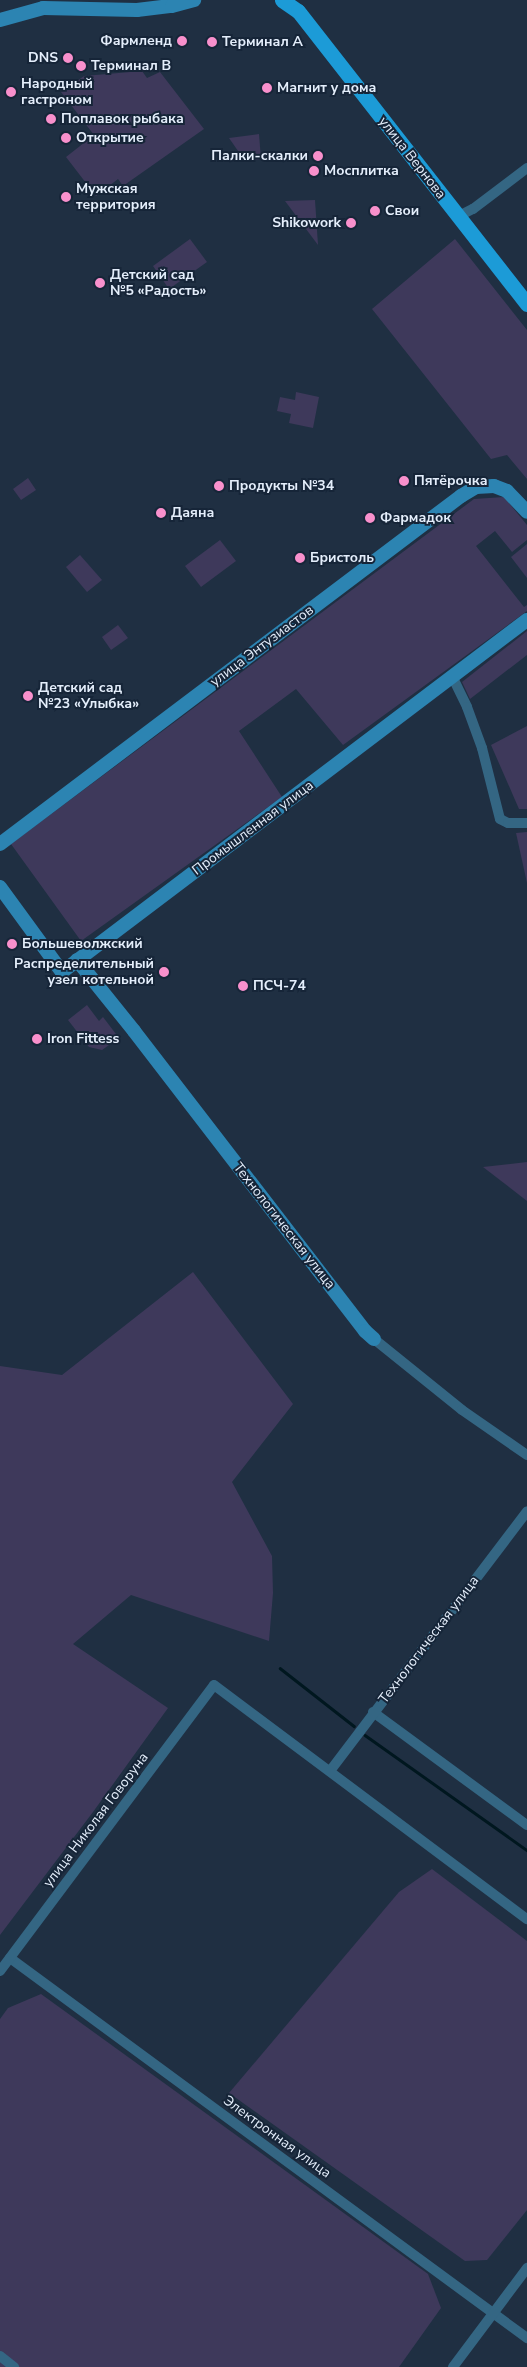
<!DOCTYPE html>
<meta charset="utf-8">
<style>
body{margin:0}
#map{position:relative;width:527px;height:2367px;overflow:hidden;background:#1f2f42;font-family:"Nunito Sans",sans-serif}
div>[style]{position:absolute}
.green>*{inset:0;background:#3e395b}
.stream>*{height:2.5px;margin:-1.25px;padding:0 1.25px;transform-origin:1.25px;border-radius:1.25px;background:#00171f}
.street>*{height:10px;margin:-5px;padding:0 5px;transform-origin:5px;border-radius:5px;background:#346683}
.secondary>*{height:14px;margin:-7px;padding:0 7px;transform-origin:7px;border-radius:7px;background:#2c84b2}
.primary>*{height:15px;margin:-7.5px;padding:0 7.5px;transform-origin:7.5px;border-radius:7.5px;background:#1c9bd7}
.dots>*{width:14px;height:14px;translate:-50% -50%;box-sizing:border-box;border:2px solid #162538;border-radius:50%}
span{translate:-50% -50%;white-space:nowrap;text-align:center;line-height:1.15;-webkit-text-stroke:4px #162538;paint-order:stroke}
.poi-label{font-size:14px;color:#e4eefb;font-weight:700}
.right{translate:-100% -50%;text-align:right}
.left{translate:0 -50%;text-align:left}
.street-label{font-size:14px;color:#e4eefb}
</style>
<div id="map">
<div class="green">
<div style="clip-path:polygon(142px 71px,147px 78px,160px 72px,204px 129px,123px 186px,118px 179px,96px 196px,66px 157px,94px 135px,61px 92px,84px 76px)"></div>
<div style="clip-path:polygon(259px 134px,261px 159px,245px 161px,229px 138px)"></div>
<div style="clip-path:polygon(315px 200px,318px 245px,285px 201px)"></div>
<div style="clip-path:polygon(190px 239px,207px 262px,169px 289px,153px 266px)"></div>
<div style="clip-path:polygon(455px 239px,527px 330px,527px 479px,507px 455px,491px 459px,372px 309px)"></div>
<div style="clip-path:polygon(296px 392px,319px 397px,313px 428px,289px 423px,291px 414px,277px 411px,280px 397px,295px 400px)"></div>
<div style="clip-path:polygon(28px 478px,36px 490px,21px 500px,13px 489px)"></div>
<div style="clip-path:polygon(504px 497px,527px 525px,527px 540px,512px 552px,495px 531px,476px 546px,524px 607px,527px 605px,527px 611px,343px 745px,296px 689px,239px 731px,282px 797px,81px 941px,11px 844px,474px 499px)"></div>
<div style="clip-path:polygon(220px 540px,236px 561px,201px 587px,185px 566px)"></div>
<div style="clip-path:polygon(527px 544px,527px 578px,511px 557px)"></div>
<div style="clip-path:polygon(80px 555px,102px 580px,87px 592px,66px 567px)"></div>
<div style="clip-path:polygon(118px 625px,128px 638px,111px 650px,102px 637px)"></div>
<div style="clip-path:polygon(527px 631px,527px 655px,470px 699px,462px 682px)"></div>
<div style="clip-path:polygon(527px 726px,527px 809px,519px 809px,491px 745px)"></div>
<div style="clip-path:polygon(527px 832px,527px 883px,516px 833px)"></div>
<div style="clip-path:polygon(87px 1005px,99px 1021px,103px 1017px,119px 1038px,102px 1050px,89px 1047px,68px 1020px)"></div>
<div style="clip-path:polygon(527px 1162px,527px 1201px,483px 1167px)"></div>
<div style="clip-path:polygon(193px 1272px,293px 1404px,232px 1482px,272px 1556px,273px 1593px,269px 1641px,131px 1595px,73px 1644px,168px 1708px,93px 1812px,0 1935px,0 1366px,62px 1375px)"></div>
<div style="clip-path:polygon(432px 1869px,527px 1941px,527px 2210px,487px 2260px,465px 2261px,229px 2093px,399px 1892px)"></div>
<div style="clip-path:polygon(41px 1994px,428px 2274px,441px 2308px,399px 2367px,0 2367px,0 2019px,8px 2008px)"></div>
</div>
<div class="stream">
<div style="left:280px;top:1668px;width:94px;rotate:38.1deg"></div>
<div style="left:365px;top:1735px;width:199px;rotate:35.4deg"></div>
</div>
<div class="street">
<div style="left:457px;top:217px;width:18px;rotate:-27deg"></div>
<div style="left:473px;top:209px;width:68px;rotate:-37.2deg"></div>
<div style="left:453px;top:678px;width:32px;rotate:64deg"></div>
<div style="left:467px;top:707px;width:44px;rotate:69.9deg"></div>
<div style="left:482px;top:748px;width:73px;rotate:75.8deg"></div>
<div style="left:500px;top:819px;width:9px;rotate:27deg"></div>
<div style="left:508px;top:823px;width:19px"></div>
<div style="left:374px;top:1339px;width:113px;rotate:38.9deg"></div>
<div style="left:462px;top:1410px;width:79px;rotate:34.7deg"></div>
<div style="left:373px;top:1712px;width:191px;rotate:36.3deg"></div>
<div style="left:330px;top:1771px;width:326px;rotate:-52.8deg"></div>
<div style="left:10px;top:1958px;width:642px;rotate:36.32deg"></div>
<div style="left:0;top:1971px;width:357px;rotate:-53.2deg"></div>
<div style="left:214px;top:1685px;width:391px;rotate:36.8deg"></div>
<div style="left:0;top:2356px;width:18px;rotate:38deg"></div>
<div style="left:453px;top:2367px;width:124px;rotate:-53.2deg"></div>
</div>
<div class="secondary">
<div style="left:0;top:20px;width:45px;rotate:-15.6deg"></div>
<div style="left:43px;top:8px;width:94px;rotate:1.2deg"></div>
<div style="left:137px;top:10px;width:35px;rotate:-7deg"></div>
<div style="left:172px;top:6px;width:23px;rotate:-15deg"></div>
<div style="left:0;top:844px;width:578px;rotate:-37.05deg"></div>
<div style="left:461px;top:496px;width:17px;rotate:-31deg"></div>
<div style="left:476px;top:487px;width:18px;rotate:-3deg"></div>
<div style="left:494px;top:486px;width:14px;rotate:21deg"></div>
<div style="left:507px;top:491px;width:29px;rotate:46deg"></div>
<div style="left:0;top:887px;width:105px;rotate:53.9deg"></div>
<div style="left:62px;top:972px;width:583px;rotate:-37.13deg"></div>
<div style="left:77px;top:960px;width:91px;rotate:51.2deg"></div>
<div style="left:134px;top:1031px;width:379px;rotate:52.4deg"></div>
<div style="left:365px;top:1331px;width:12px;rotate:42deg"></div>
</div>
<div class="primary">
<div style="left:282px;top:0;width:19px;rotate:35deg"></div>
<div style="left:298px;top:11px;width:372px;rotate:52deg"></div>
</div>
<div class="dots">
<div style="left:182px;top:41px;background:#f890cc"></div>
<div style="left:212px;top:42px;background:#f890cc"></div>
<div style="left:68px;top:58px;background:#f890cc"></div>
<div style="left:81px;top:66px;background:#f890cc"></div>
<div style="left:267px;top:88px;background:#f890cc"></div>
<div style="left:11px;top:92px;background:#f890cc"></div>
<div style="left:51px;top:119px;background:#f890cc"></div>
<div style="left:66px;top:138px;background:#f890cc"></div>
<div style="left:318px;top:156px;background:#f890cc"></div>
<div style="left:314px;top:171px;background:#f890cc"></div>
<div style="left:66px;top:197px;background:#f890cc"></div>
<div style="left:375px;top:211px;background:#f890cc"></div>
<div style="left:351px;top:223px;background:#f890cc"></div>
<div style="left:100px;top:283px;background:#f890cc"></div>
<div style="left:404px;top:481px;background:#f890cc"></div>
<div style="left:219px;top:486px;background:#f890cc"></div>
<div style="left:161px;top:513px;background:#f890cc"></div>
<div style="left:370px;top:518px;background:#f890cc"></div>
<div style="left:300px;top:558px;background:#f890cc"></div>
<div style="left:28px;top:696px;background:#f890cc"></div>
<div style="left:12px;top:944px;background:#f890cc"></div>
<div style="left:164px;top:972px;background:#f890cc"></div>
<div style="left:243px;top:986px;background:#f890cc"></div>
<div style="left:37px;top:1039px;background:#f890cc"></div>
</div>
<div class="poi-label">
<span class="right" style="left:172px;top:41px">Фармленд</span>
<span class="left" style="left:222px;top:42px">Терминал А</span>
<span class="right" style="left:58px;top:58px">DNS</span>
<span class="left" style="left:91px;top:66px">Терминал B</span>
<span class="left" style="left:21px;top:92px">Народный<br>гастроном</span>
<span class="left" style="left:277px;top:88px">Магнит у дома</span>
<span class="left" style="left:61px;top:119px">Поплавок рыбака</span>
<span class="left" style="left:76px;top:138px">Открытие</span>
<span class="right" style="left:308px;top:156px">Палки-скалки</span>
<span class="left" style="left:324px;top:171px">Мосплитка</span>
<span class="left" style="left:76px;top:197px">Мужская<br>территория</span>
<span class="left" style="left:385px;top:211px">Свои</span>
<span class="right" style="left:341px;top:223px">Shikowork</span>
<span class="left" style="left:110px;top:283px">Детский сад<br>№5 «Радость»</span>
<span class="left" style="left:414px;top:481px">Пятёрочка</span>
<span class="left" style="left:229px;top:486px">Продукты №34</span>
<span class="left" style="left:171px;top:513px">Даяна</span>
<span class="left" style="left:380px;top:518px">Фармадок</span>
<span class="left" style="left:310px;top:558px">Бристоль</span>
<span class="left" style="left:38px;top:696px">Детский сад<br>№23 «Улыбка»</span>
<span class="left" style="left:22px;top:944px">Большеволжский</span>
<span class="right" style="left:154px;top:972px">Распределительный<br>узел котельной</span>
<span class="left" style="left:253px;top:986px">ПСЧ-74</span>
<span class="left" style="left:47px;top:1039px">Iron Fittess</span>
</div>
<div class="street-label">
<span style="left:412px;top:158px;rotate:52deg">улица Вернова</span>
<span style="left:262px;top:646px;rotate:-37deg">улица Энтузиастов</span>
<span style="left:253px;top:828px;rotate:-37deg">Промышленная улица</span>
<span style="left:284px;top:1226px;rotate:52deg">Технологическая улица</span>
<span style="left:429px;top:1640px;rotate:-53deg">Технологическая улица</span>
<span style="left:96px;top:1820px;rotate:-53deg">улица Николая Говоруна</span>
<span style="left:277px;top:2137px;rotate:36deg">Электронная улица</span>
</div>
</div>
